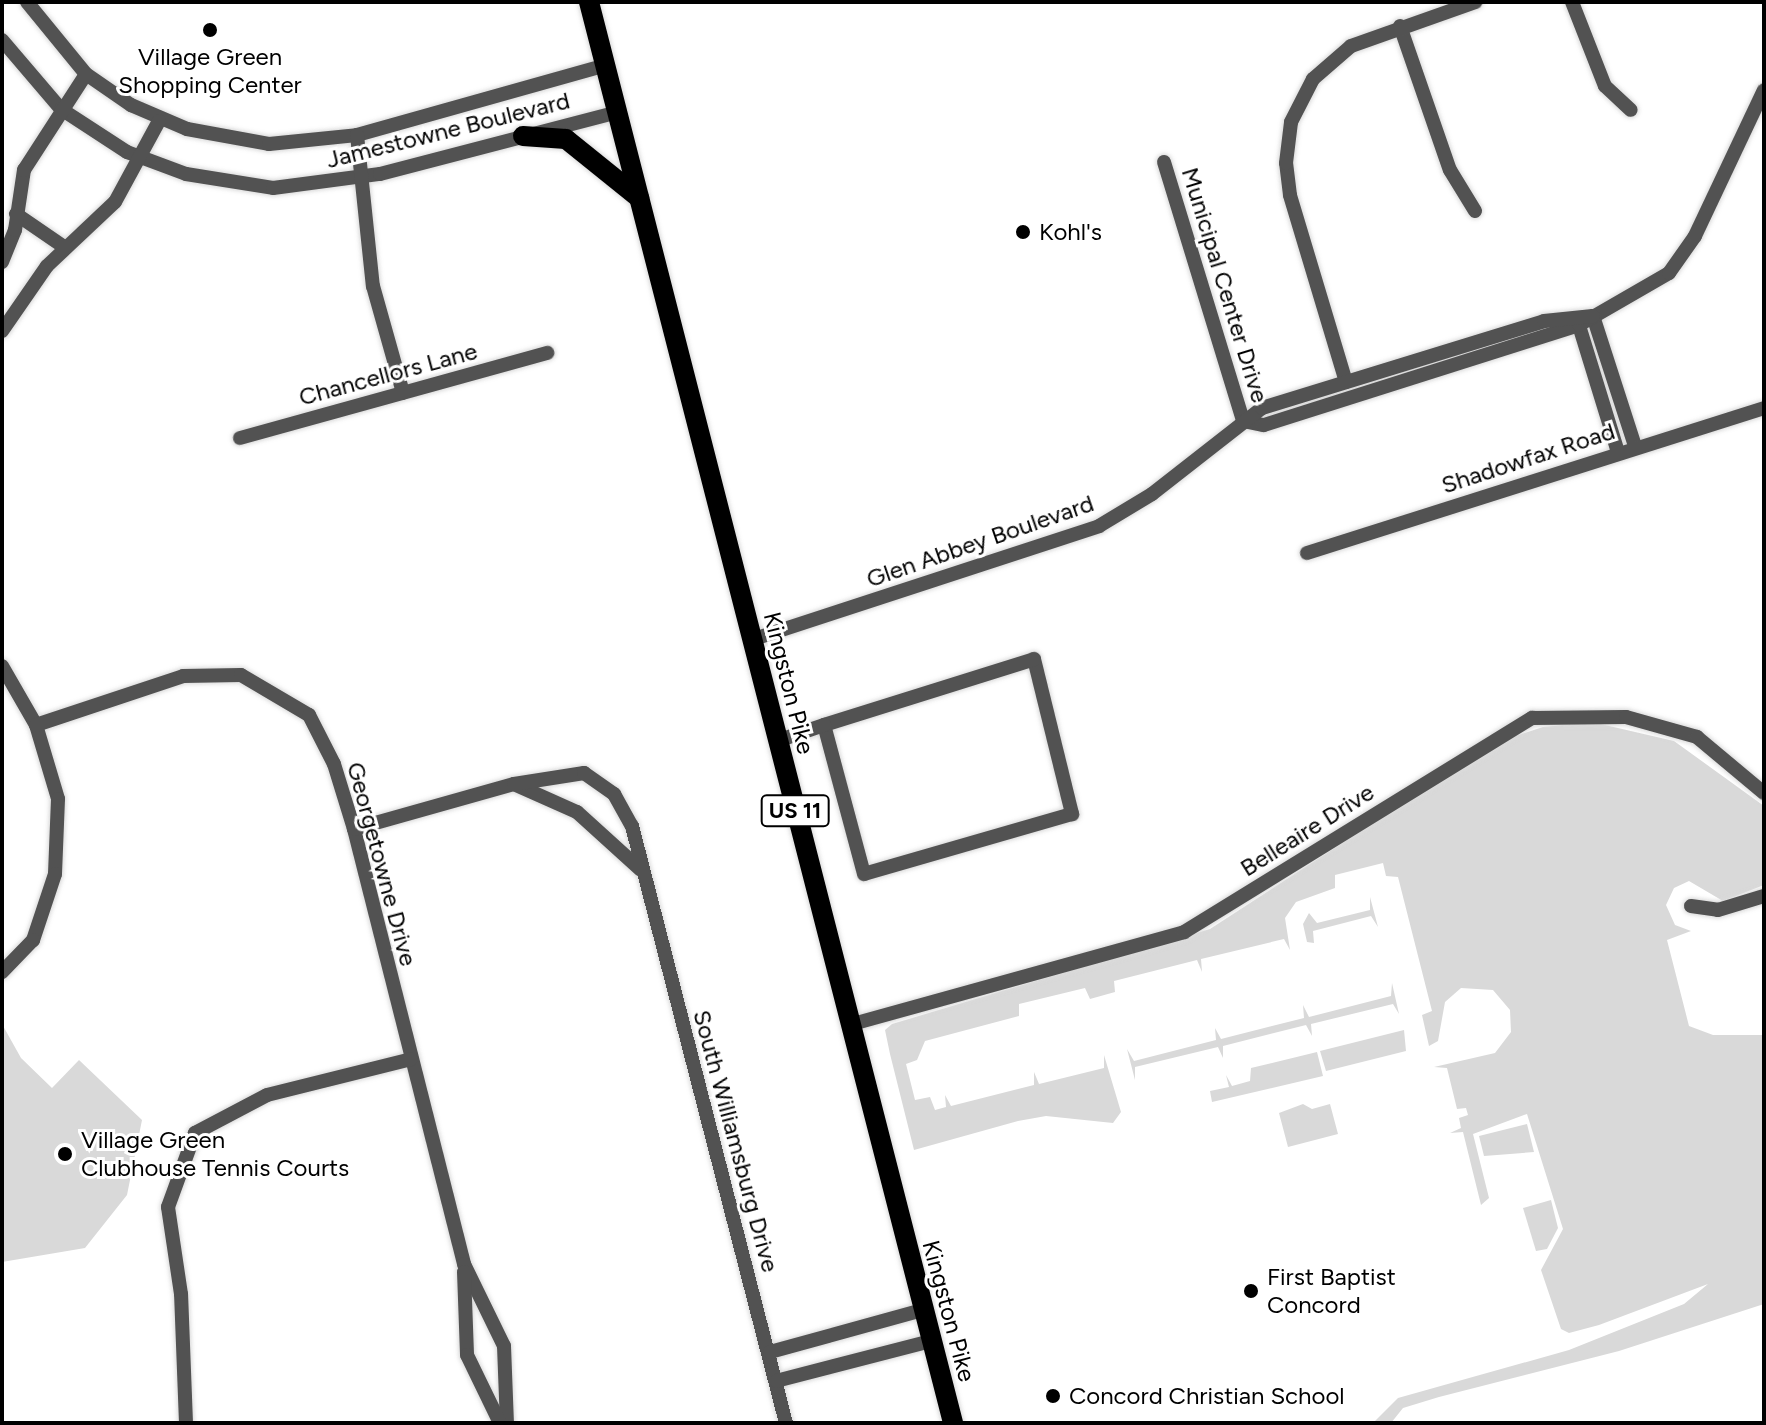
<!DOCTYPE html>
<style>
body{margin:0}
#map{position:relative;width:1766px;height:1425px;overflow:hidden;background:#fff;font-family:Figtree,sans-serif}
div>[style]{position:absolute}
.green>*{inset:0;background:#d9d9d9}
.roads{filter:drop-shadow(0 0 2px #dbdbdb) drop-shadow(0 0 2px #dbdbdb)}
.street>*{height:14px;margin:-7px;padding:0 7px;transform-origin:7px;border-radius:7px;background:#525252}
.primary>*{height:20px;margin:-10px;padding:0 10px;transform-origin:10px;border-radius:10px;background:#000}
.dots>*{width:22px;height:22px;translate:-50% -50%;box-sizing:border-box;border:4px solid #fff;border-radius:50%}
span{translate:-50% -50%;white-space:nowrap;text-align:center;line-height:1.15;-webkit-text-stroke:6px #fff;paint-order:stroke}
.shield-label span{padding:2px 6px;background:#fff;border:2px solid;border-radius:6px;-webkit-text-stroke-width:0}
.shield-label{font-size:22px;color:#000;font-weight:700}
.poi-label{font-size:24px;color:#000}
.left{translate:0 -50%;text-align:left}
.street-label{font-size:24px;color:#000}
.frame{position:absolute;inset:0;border:4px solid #000;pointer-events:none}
</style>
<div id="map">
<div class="green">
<div style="clip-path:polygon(1592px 722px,1674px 741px,1764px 806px,1764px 885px,1723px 901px,1689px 881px,1674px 888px,1666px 905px,1675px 925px,1691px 931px,1667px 940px,1689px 1026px,1713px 1035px,1764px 1035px,1764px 1304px,1619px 1351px,1439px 1397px,1403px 1408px,1391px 1423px,1373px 1423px,1398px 1398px,1569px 1350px,1684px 1304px,1708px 1284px,1599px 1325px,1569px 1333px,1561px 1329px,1541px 1270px,1563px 1229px,1527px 1114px,1473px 1134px,1489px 1198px,1481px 1205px,1463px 1132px,1450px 1133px,1461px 1128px,1459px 1118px,1468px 1115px,1466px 1108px,1457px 1109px,1447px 1068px,1434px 1067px,1495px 1053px,1511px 1032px,1510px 1010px,1493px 990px,1461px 988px,1445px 1002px,1438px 1041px,1429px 1046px,1422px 1015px,1432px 1011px,1398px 877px,1386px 876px,1383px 863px,1335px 875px,1335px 888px,1296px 902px,1285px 918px,1290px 950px,1284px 939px,1201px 959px,1202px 972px,1197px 960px,1114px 981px,1115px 992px,1090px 999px,1085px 988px,1019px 1004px,1019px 1016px,925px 1041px,917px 1060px,906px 1064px,915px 1100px,930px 1097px,935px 1110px,946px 1107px,945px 1095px,951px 1106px,1034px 1085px,1034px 1072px,1039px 1084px,1104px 1068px,1104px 1055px,1121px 1112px,1113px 1123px,1046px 1116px,1018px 1121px,914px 1150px,890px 1054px,885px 1030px,892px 1024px,1210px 929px,1500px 741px,1543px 727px)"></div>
<div style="clip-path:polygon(1370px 897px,1378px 927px,1371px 916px,1313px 931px,1314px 943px,1307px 942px,1303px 924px,1309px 913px,1317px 923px,1370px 910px)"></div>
<div style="clip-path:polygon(1392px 983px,1399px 1014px,1393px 1004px,1311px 1024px,1312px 1036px,1306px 1025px,1223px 1046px,1223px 1058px,1218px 1047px,1135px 1067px,1135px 1080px,1127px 1049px,1134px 1061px,1216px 1040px,1215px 1028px,1221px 1039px,1304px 1018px,1303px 1005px,1309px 1017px,1391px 996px)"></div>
<div style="clip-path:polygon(2px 1024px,21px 1058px,52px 1088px,79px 1060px,142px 1120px,127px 1195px,85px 1248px,2px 1262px)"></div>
<div style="clip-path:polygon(1404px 1030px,1406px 1051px,1326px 1071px,1320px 1051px)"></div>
<div style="clip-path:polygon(1317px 1052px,1323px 1076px,1212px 1102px,1210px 1091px,1229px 1087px,1226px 1075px,1232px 1086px,1250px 1081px,1251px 1068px)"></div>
<div style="clip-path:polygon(1303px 1104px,1312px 1109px,1330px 1104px,1338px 1134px,1288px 1147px,1279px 1113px)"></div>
<div style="clip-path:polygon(1527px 1124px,1534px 1152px,1484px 1156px,1479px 1136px)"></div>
<div style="clip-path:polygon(1551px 1200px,1558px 1228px,1547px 1249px,1536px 1251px,1523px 1208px)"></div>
</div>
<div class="roads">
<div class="street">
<div style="left:27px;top:2px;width:93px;rotate:50.7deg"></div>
<div style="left:86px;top:74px;width:55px;rotate:34.6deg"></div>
<div style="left:131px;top:105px;width:61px;rotate:23.2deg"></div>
<div style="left:187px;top:129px;width:83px;rotate:10.4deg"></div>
<div style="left:269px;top:144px;width:88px;rotate:-5.8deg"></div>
<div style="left:357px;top:135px;width:259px;rotate:-15.7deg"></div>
<div style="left:1572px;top:2px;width:90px;rotate:68.6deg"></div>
<div style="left:1605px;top:86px;width:35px;rotate:43deg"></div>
<div style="left:1400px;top:26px;width:152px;rotate:70.9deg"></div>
<div style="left:1450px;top:170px;width:48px;rotate:58.6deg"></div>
<div style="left:2px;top:40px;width:91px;rotate:49.5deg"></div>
<div style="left:61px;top:109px;width:79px;rotate:33.1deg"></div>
<div style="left:127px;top:152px;width:63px;rotate:20.4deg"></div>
<div style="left:186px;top:174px;width:88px;rotate:9.1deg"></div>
<div style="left:273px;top:188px;width:108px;rotate:-7.5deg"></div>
<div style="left:380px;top:174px;width:246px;rotate:-14.6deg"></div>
<div style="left:357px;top:135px;width:152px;rotate:84deg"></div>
<div style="left:373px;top:286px;width:111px;rotate:74.3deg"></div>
<div style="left:1164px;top:162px;width:271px;rotate:73deg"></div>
<div style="left:16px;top:214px;width:58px;rotate:34.5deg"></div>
<div style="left:2px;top:262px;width:35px;rotate:-68deg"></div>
<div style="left:15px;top:230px;width:61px;rotate:-81.5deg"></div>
<div style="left:24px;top:170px;width:114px;rotate:-57.1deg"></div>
<div style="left:1593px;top:316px;width:137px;rotate:72.1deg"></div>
<div style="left:1577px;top:319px;width:139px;rotate:72.9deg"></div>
<div style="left:2px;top:331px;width:79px;rotate:-55.3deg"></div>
<div style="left:47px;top:266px;width:93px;rotate:-43.3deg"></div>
<div style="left:115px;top:202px;width:92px;rotate:-61.5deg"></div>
<div style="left:1346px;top:382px;width:195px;rotate:-106.7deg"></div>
<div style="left:1290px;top:195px;width:32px;rotate:-97deg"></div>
<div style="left:1286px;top:163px;width:41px;rotate:-83deg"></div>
<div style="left:1291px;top:122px;width:48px;rotate:-62.9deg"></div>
<div style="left:1313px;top:79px;width:50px;rotate:-41deg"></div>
<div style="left:1351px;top:46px;width:132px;rotate:-19.5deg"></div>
<div style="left:1243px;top:421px;width:21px;rotate:11deg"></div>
<div style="left:1264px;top:425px;width:330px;rotate:-17.6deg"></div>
<div style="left:1579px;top:325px;width:104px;rotate:-30deg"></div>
<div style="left:1669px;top:273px;width:45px;rotate:-54.9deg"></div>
<div style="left:1695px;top:236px;width:161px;rotate:-64.7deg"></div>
<div style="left:240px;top:438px;width:319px;rotate:-15.5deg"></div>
<div style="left:1307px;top:553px;width:479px;rotate:-17.6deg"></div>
<div style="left:751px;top:640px;width:366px;rotate:-18.1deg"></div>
<div style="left:1099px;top:526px;width:62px;rotate:-31.1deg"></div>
<div style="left:1152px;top:494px;width:140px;rotate:-38deg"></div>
<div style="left:1262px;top:408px;width:295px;rotate:-17.1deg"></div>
<div style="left:1544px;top:321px;width:49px;rotate:-5.8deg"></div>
<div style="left:1034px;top:659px;width:160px;rotate:76.2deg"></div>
<div style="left:1072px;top:814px;width:216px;rotate:163.9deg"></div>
<div style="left:864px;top:874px;width:154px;rotate:-105deg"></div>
<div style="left:824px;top:725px;width:220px;rotate:-17.4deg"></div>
<div style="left:2px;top:666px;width:68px;rotate:60deg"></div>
<div style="left:36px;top:725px;width:77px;rotate:73.4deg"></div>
<div style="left:58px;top:799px;width:75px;rotate:92.3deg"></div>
<div style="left:55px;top:874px;width:70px;rotate:108.4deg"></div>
<div style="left:33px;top:940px;width:45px;rotate:134.1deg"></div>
<div style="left:36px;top:725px;width:155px;rotate:-18.4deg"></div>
<div style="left:183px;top:676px;width:58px;rotate:-1deg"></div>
<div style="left:241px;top:675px;width:79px;rotate:30.5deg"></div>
<div style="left:309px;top:715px;width:55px;rotate:63deg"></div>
<div style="left:334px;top:764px;width:68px;rotate:72.9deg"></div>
<div style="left:354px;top:829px;width:449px;rotate:75.8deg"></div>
<div style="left:464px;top:1264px;width:91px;rotate:64deg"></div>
<div style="left:504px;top:1346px;width:77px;rotate:87.8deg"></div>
<div style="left:777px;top:741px;width:50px;rotate:-18.8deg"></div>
<div style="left:514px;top:784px;width:69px;rotate:24deg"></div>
<div style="left:577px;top:812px;width:86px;rotate:42.2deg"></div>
<div style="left:354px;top:829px;width:166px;rotate:-15.7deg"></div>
<div style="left:514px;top:784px;width:71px;rotate:-8.9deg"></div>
<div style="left:584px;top:773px;width:37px;rotate:35deg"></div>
<div style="left:614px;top:794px;width:37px;rotate:61deg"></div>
<div style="left:632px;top:826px;width:617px;rotate:75.54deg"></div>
<div style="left:1691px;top:906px;width:27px;rotate:8deg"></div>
<div style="left:1718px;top:910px;width:48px;rotate:-16.9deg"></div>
<div style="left:849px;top:1025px;width:348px;rotate:-15.5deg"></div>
<div style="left:1184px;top:932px;width:409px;rotate:-31.6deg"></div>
<div style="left:1532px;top:718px;width:94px;rotate:-0.6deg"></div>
<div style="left:1626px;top:717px;width:74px;rotate:15.7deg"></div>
<div style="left:1697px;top:737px;width:87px;rotate:39.9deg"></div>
<div style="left:464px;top:1272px;width:83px;rotate:87.9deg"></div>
<div style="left:467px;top:1355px;width:76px;rotate:64.1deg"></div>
<div style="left:770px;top:1352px;width:159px;rotate:-15.4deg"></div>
<div style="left:776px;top:1381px;width:160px;rotate:-14.5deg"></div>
<div style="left:186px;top:1423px;width:129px;rotate:-92.2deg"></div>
<div style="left:181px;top:1294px;width:88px;rotate:-98.5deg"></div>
<div style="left:168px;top:1207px;width:79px;rotate:-70deg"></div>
<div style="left:195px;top:1133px;width:81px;rotate:-27.8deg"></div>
<div style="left:267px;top:1095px;width:148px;rotate:-14deg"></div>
</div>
<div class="primary">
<div style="left:589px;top:2px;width:1467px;rotate:75.63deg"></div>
<div style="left:523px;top:136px;width:43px;rotate:4deg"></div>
<div style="left:566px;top:139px;width:94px;rotate:38.9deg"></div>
</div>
</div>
<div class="dots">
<div style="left:210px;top:30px;background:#000"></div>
<div style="left:1023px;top:232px;background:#000"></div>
<div style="left:65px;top:1154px;background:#000"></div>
<div style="left:1251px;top:1291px;background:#000"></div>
<div style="left:1053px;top:1396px;background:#000"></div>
</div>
<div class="shield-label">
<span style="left:795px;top:811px">US 11</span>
</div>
<div class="poi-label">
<span style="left:210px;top:71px">Village Green<br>Shopping Center</span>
<span class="left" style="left:1039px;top:232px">Kohl's</span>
<span class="left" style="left:81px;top:1154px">Village Green<br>Clubhouse Tennis Courts</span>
<span class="left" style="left:1267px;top:1291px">First Baptist<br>Concord</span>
<span class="left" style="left:1069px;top:1396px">Concord Christian School</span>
</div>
<div class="street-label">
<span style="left:448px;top:130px;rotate:-14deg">Jamestowne Boulevard</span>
<span style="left:1225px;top:285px;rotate:73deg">Municipal Center Drive</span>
<span style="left:388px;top:374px;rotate:-15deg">Chancellors Lane</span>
<span style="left:1528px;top:458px;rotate:-18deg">Shadowfax Road</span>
<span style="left:980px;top:541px;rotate:-19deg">Glen Abbey Boulevard</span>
<span style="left:789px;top:683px;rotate:76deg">Kingston Pike</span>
<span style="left:1307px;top:830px;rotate:-32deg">Belleaire Drive</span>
<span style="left:382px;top:864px;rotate:75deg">Georgetowne Drive</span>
<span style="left:736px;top:1141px;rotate:75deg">South Williamsburg Drive</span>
<span style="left:949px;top:1311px;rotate:75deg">Kingston Pike</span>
</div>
<div class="frame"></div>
</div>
